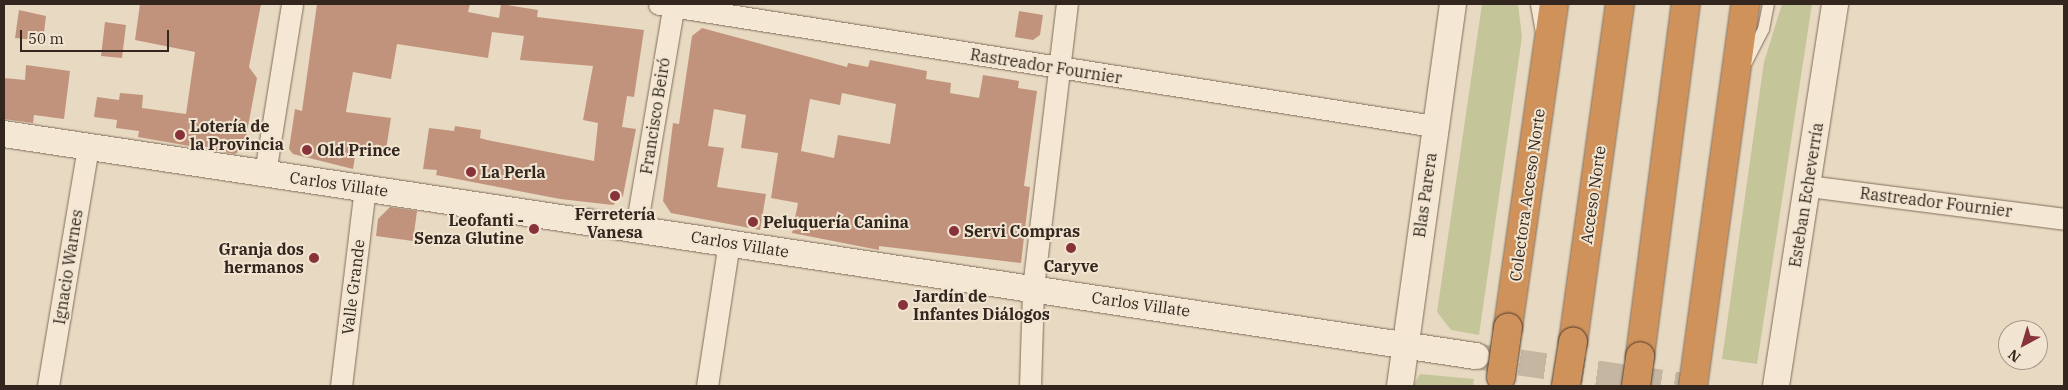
<!DOCTYPE html>
<meta charset="utf-8">
<style>
body{margin:0}
#map{position:relative;width:2068px;height:390px;overflow:hidden;background:#e8dac2;font-family:"IBM Plex Serif",serif}
div>[style]{position:absolute}
.green>*{inset:0;background:#c4c598}
.building>*{inset:0;background:#c2937c}
.tertiary-tunnel>*{height:26px;margin-top:-13px;transform-origin:0;background:repeating-linear-gradient(90deg,#c4b6a1 0 26px,transparent 0 39px)}
.roads{filter:drop-shadow(0 0 1px #806c5b) drop-shadow(0 0 1px #806c5b)}
.service>*{height:11px;margin:-5.5px;padding:0 5.5px;transform-origin:5.5px;border-radius:5.5px;background:#f4e8d4}
.minor>*{height:21px;margin:-10.5px;padding:0 10.5px;transform-origin:10.5px;border-radius:10.5px;background:#f4e8d4}
.tertiary>*{height:26px;margin:-13px;padding:0 13px;transform-origin:13px;border-radius:13px;background:#f4e8d4}
.motorway>*{height:28px;margin:-14px;padding:0 14px;transform-origin:14px;border-radius:14px;background:#cf925b}
.bridges{filter:drop-shadow(0 0 1px #4e3b2f) drop-shadow(0 0 1px #4e3b2f)}
.motorway-bridge>*{height:28px;margin:-14px;padding:0 14px;transform-origin:14px;border-radius:14px;background:#cf925b}
.dots>*{width:14px;height:14px;translate:-50% -50%;box-sizing:border-box;border:2px solid #f1e5d1;border-radius:50%}
span{translate:-50% -50%;white-space:nowrap;text-align:center;line-height:1.15;-webkit-text-stroke:4px #f1e5d1;paint-order:stroke}
.street-label{font-size:16px;color:#32261e}
.poi-label{font-size:16px;color:#32261e;font-weight:700}
.left{translate:0 -50%;text-align:left}
.right{translate:-100% -50%;text-align:right}
.frame{position:absolute;inset:0;border:5px solid #32261e;pointer-events:none}
.north{position:absolute;left:1998px;top:320px;width:50px;height:50px;box-sizing:border-box;background:#f1e5d1;border:1px solid #a59989;border-radius:50%;rotate:219deg;font-size:14px;font-weight:700;line-height:20px;text-align:center;color:#32261e}
.north::after{content:'';display:block;margin:auto;width:18px;height:22px;background:#88323a;clip-path:polygon(50% 0,100% 100%,50% 72%,0 100%)}
.scale{position:absolute;left:20px;top:30px;width:149px;height:22px;box-sizing:border-box;border:2px solid #32261e;border-top:0;padding-left:6px;font-size:15px;line-height:18px;white-space:nowrap;color:#32261e;-webkit-text-stroke:4px #f1e5d1;paint-order:stroke}
</style>
<div id="map">
<div class="green">
<div style="clip-path:polygon(1482px 4px,1518px 4px,1522px 37px,1479px 335px,1451px 330px,1437px 312px)"></div>
<div style="clip-path:polygon(1782px 4px,1812px 4px,1757px 364px,1722px 359px,1764px 62px)"></div>
<div style="clip-path:polygon(1420px 374px,1474px 379px,1473px 386px,1413px 386px)"></div>
</div>
<div class="building">
<div style="clip-path:polygon(140px 4px,261px 4px,249px 67px,257px 78px,244px 148px,235px 154px,138px 137px,139px 131px,116px 128px,117px 120px,94px 117px,97px 97px,119px 100px,120px 93px,143px 95px,142px 108px,186px 114px,195px 52px,135px 40px)"></div>
<div style="clip-path:polygon(317px 4px,470px 4px,468px 12px,499px 18px,501px 4px,538px 10px,537px 17px,644px 30px,634px 97px,627px 96px,622px 127px,636px 129px,623px 196px,613px 205px,560px 199px,436px 175px,437px 170px,423px 169px,429px 128px,454px 131px,455px 126px,481px 130px,480px 138px,487px 140px,594px 161px,598px 123px,583px 120px,593px 66px,520px 60px,524px 36px,492px 32px,488px 58px,397px 44px,391px 79px,353px 72px,346px 112px,391px 118px,385px 156px,356px 151px,353px 169px,293px 154px,289px 149px,295px 109px,302px 111px)"></div>
<div style="clip-path:polygon(19px 10px,46px 16px,43px 41px,15px 38px)"></div>
<div style="clip-path:polygon(1019px 11px,1043px 15px,1040px 35px,1033px 40px,1015px 37px)"></div>
<div style="clip-path:polygon(105px 22px,126px 25px,122px 58px,101px 56px)"></div>
<div style="clip-path:polygon(evenodd,702px 28px,847px 67px,848px 63px,868px 67px,870px 60px,927px 71px,926px 79px,951px 83px,950px 93px,979px 98px,983px 75px,1019px 81px,1018px 88px,1037px 91px,1024px 186px,1030px 187px,1021px 263px,879px 246px,879px 250px,792px 233px,798px 203px,771px 198px,778px 153px,741px 148px,746px 115px,714px 109px,708px 146px,724px 148px,717px 187px,766px 194px,760px 230px,671px 213px,663px 201px,673px 123px,679px 124px,692px 36px,702px 28px,842px 93px,896px 104px,890px 144px,838px 135px,834px 158px,801px 151px,810px 99px,840px 105px,842px 93px)"></div>
<div style="clip-path:polygon(26px 65px,70px 71px,64px 119px,34px 115px,33px 123px,4px 119px,4px 78px,25px 80px)"></div>
<div style="clip-path:polygon(390px 207px,417px 211px,413px 241px,376px 236px,378px 219px)"></div>
</div>
<div class="tertiary-tunnel">
<div style="left:1481px;top:357px;width:205px;rotate:8.1deg"></div>
</div>
<div class="roads">
<div class="service">
<div style="left:1536px;top:4px;width:28px;rotate:80deg"></div>
<div style="left:1746px;top:62px;width:37px;rotate:-63deg"></div>
<div style="left:1763px;top:29px;width:25px;rotate:-79deg"></div>
</div>
<div class="minor">
<div style="left:659px;top:4px;width:785px;rotate:8.95deg"></div>
<div style="left:265px;top:173px;width:171px;rotate:-80.9deg"></div>
<div style="left:1808px;top:186px;width:258px;rotate:7.3deg"></div>
<div style="left:636px;top:228px;width:227px;rotate:-80.4deg"></div>
<div style="left:48px;top:386px;width:242px;rotate:-80.5deg"></div>
<div style="left:341px;top:386px;width:199px;rotate:-83.1deg"></div>
<div style="left:707px;top:386px;width:146px;rotate:-81.3deg"></div>
<div style="left:1030px;top:386px;width:98px;rotate:-88.2deg"></div>
<div style="left:1033px;top:288px;width:286px;rotate:-83.2deg"></div>
</div>
<div class="tertiary">
<div style="left:4px;top:134px;width:1489px;rotate:8.58deg"></div>
<div style="left:1400px;top:386px;width:386px;rotate:-82.1deg"></div>
<div style="left:1776px;top:386px;width:387px;rotate:-81.2deg"></div>
</div>
<div class="motorway">
<div style="left:1508px;top:327px;width:326px;rotate:-81.9deg"></div>
<div style="left:1573px;top:342px;width:341px;rotate:-82.1deg"></div>
<div style="left:1640px;top:356px;width:355px;rotate:-82.6deg"></div>
<div style="left:1693px;top:386px;width:386px;rotate:-82.2deg"></div>
</div>
</div>
<div class="bridges">
<div class="motorway-bridge">
<div style="left:1501px;top:377px;width:50px;rotate:-82deg"></div>
<div style="left:1566px;top:385px;width:44px;rotate:-80.8deg"></div>
<div style="left:1636px;top:386px;width:30px;rotate:-82deg"></div>
</div>
</div>
<div class="dots">
<div style="left:180px;top:135px;background:#88323a"></div>
<div style="left:307px;top:150px;background:#88323a"></div>
<div style="left:471px;top:172px;background:#88323a"></div>
<div style="left:615px;top:196px;background:#88323a"></div>
<div style="left:753px;top:222px;background:#88323a"></div>
<div style="left:534px;top:229px;background:#88323a"></div>
<div style="left:954px;top:231px;background:#88323a"></div>
<div style="left:1071px;top:248px;background:#88323a"></div>
<div style="left:314px;top:258px;background:#88323a"></div>
<div style="left:903px;top:305px;background:#88323a"></div>
</div>
<div class="street-label">
<span style="left:1046px;top:66px;rotate:9deg">Rastreador Fournier</span>
<span style="left:655px;top:116px;rotate:-81deg">Francisco Beiró</span>
<span style="left:339px;top:184px;rotate:8deg">Carlos Villate</span>
<span style="left:1425px;top:195px;rotate:-82deg">Blas Parera</span>
<span style="left:1527px;top:195px;rotate:-82deg">Colectora Acceso Norte</span>
<span style="left:1593px;top:195px;rotate:-82deg">Acceso Norte</span>
<span style="left:1806px;top:195px;rotate:-81deg">Esteban Echeverría</span>
<span style="left:1936px;top:202px;rotate:7deg">Rastreador Fournier</span>
<span style="left:740px;top:244px;rotate:9deg">Carlos Villate</span>
<span style="left:68px;top:267px;rotate:-81deg">Ignacio Warnes</span>
<span style="left:353px;top:287px;rotate:-83deg">Valle Grande</span>
<span style="left:1141px;top:304px;rotate:8deg">Carlos Villate</span>
</div>
<div class="poi-label">
<span class="left" style="left:190px;top:135px">Lotería de<br>la Provincia</span>
<span class="left" style="left:317px;top:150px">Old Prince</span>
<span class="left" style="left:481px;top:172px">La Perla</span>
<span style="left:615px;top:223px">Ferretería<br>Vanesa</span>
<span class="right" style="left:524px;top:229px">Leofanti -<br>Senza Glutine</span>
<span class="left" style="left:763px;top:222px">Peluquería Canina</span>
<span class="left" style="left:964px;top:231px">Servi Compras</span>
<span class="right" style="left:304px;top:258px">Granja dos<br>hermanos</span>
<span style="left:1071px;top:266px">Caryve</span>
<span class="left" style="left:913px;top:305px">Jardín de<br>Infantes Diálogos</span>
</div>
<div class="frame"></div>
<div class="north">N</div>
<div class="scale">50 m</div>
</div>
